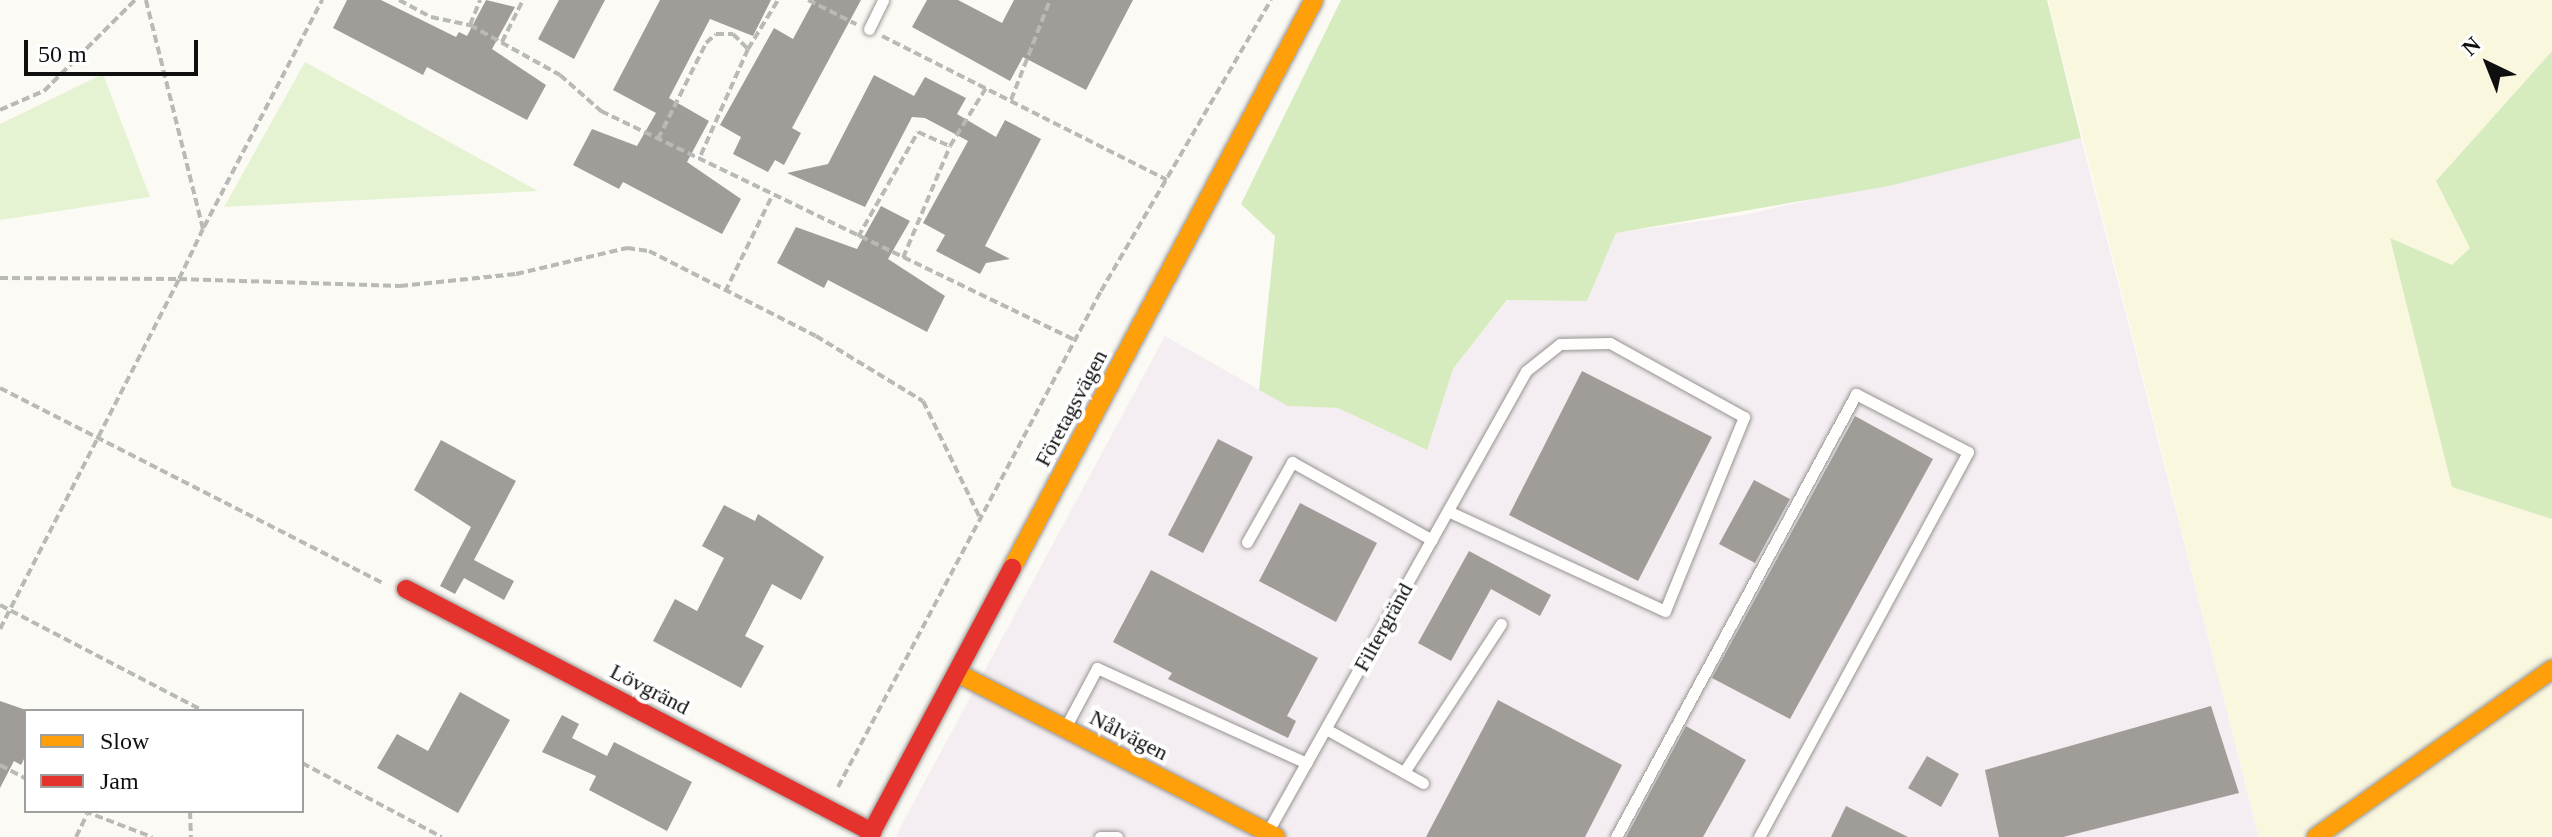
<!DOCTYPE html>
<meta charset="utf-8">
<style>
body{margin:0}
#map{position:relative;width:2552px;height:837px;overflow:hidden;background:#fcfaf4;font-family:Georgia,serif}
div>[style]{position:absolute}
.industrial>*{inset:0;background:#f4edf1}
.farmland>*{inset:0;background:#faf7df}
.green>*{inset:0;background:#e5f3d2}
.forest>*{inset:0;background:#d6ecbf}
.building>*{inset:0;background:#a09d99}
.path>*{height:4px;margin-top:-2px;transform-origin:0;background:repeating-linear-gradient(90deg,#b9b9b8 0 8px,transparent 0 12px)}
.roads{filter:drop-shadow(0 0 2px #969592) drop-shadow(0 0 2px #969592)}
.lane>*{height:11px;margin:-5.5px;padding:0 5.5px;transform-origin:5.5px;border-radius:5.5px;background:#fffefd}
.slow>*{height:18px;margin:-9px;padding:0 9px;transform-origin:9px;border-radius:9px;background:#ff9f0a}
.jam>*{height:18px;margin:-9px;padding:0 9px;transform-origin:9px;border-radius:9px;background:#e5322d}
span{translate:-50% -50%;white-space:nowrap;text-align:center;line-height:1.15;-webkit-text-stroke:8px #fff;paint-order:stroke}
.street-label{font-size:22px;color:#0f0f0f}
.legend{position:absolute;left:24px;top:709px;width:280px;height:104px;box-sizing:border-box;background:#fff;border:2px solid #9f9f9f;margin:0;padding:10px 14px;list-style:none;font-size:24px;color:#0f0f0f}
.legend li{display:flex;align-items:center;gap:16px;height:40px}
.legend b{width:40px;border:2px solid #9f9f9f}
.north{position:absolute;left:2448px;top:24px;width:80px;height:80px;-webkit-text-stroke:6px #fff;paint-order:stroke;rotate:317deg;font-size:22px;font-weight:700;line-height:32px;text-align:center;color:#0f0f0f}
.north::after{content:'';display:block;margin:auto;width:28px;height:36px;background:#0f0f0f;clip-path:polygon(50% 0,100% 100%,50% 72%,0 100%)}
.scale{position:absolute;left:24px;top:40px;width:174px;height:36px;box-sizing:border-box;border:4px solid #0f0f0f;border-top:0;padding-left:10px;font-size:24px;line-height:28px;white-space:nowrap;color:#0f0f0f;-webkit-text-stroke:6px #fff;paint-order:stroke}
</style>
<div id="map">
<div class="industrial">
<div style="clip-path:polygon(2081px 138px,2259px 837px,895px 837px,1165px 336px,1288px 406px,1338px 408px,1426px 450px,1453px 369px,1508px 300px,1587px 301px,1616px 233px,1744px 215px)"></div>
</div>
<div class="farmland">
<div style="clip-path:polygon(2048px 0,2552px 0,2552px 51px,2436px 181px,2471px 247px,2452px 265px,2391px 238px,2452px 487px,2552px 519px,2552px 837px,2259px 837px)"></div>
</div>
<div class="green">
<div style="clip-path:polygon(305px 62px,538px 191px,224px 207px)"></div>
<div style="clip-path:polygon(103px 74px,150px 197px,0 220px,0 124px)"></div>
</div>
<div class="forest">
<div style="clip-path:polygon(1341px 0,2047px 0,2081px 138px,1889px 186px,1616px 233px,1587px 301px,1507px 300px,1453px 369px,1427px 450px,1338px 408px,1288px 406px,1259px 390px,1275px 236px,1241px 204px)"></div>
<div style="clip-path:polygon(2552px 51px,2552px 519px,2452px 487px,2390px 238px,2452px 265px,2470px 248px,2436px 181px)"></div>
</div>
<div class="building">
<div style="clip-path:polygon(347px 0,381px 0,456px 37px,459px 32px,467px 36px,486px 0,515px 7px,492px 49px,546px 85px,527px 120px,427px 67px,423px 75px,333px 28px)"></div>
<div style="clip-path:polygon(559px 0,605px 0,574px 59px,538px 39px)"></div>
<div style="clip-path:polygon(660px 0,771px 0,753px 36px,710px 19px,669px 98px,709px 121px,687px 162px,741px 199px,722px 234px,623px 182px,619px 189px,573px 165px,592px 129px,637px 146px,656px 113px,613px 90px)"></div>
<div style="clip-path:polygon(814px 0,861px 0,792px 128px,801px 133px,784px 165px,775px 160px,768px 172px,733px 154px,741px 137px,720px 125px,774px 28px,793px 39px)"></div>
<div style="clip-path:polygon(927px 0,958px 0,1002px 23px,1014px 0,1133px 0,1086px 90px,1023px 57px,1010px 81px,912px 27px)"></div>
<div style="clip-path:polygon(874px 75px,914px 96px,925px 77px,966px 98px,957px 114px,996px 137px,1005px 120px,1041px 139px,985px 246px,1010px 259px,986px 263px,980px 274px,936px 251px,945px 235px,923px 223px,968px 141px,925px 118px,912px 117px,865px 207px,787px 173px,828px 164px)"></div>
<div style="clip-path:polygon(881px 206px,910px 221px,888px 259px,945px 296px,927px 332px,828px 280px,824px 288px,777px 263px,796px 227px,857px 249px)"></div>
<div style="clip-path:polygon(1582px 371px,1712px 437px,1638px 581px,1509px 515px)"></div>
<div style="clip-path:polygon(1855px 416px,1933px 459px,1790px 719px,1712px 678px)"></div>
<div style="clip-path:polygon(1218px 439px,1253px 457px,1203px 553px,1168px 535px)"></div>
<div style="clip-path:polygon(441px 440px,516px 481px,474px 560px,514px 581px,504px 600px,464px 578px,455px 594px,440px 586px,471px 527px,414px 490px)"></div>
<div style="clip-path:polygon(1754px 480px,1790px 499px,1755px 563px,1719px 544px)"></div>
<div style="clip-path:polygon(1300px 503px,1377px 543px,1336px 622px,1259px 581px)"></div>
<div style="clip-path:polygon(724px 505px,755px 521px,758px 514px,824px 557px,801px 600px,772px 584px,745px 636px,764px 646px,741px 688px,653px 641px,675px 599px,697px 611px,724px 558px,702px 546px)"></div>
<div style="clip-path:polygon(1469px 551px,1551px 595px,1540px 616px,1491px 589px,1451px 661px,1418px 643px)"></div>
<div style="clip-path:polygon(1151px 570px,1318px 658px,1287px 716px,1296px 721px,1288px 738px,1168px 679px,1172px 673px,1113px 642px)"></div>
<div style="clip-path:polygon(460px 692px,510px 720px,458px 813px,377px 768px,397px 734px,428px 751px)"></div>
<div style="clip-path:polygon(1498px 700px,1622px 765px,1585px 837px,1426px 837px)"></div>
<div style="clip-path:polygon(0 701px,26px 710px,26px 755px,21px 765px,14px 761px,0 788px)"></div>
<div style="clip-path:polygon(2211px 706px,2239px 793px,2063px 837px,1999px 837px,1985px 770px)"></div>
<div style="clip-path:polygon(562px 715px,579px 724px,572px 738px,607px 756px,614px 742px,692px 782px,667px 831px,589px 790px,596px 776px,542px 752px)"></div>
<div style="clip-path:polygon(1686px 726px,1746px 760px,1703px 837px,1626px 837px)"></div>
<div style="clip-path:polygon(1927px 756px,1959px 774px,1941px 807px,1908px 788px)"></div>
<div style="clip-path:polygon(1846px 806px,1908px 837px,1831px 837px)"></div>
</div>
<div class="path">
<div style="left:399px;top:0;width:36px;rotate:28deg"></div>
<div style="left:431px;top:17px;width:40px;rotate:12deg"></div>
<div style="left:470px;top:25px;width:103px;rotate:29.1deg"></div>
<div style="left:560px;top:75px;width:55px;rotate:41.3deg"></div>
<div style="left:601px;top:111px;width:526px;rotate:25.79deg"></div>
<div style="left:808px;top:0;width:54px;rotate:26.6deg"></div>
<div style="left:470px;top:25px;width:27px;rotate:-68deg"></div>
<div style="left:882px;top:36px;width:319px;rotate:26.8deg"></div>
<div style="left:502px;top:42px;width:47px;rotate:-63.4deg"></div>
<div style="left:748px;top:49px;width:57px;rotate:-58.5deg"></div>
<div style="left:1011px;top:100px;width:107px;rotate:-68.7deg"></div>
<div style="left:0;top:110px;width:48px;rotate:-23.4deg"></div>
<div style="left:44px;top:91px;width:129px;rotate:-45deg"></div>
<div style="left:658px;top:139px;width:107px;rotate:-63.4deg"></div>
<div style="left:706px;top:43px;width:13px;rotate:-42deg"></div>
<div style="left:716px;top:34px;width:17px"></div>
<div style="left:733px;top:34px;width:21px;rotate:45deg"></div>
<div style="left:748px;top:49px;width:120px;rotate:114deg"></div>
<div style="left:204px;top:227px;width:256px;rotate:-62.5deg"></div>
<div style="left:858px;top:237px;width:121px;rotate:-60.3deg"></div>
<div style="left:918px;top:132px;width:35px;rotate:24deg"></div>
<div style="left:950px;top:146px;width:68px;rotate:-58.2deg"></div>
<div style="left:903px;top:258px;width:121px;rotate:-67.2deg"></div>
<div style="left:0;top:278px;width:179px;rotate:0.3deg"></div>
<div style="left:179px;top:279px;width:55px;rotate:-64.4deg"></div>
<div style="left:203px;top:229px;width:236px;rotate:-104deg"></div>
<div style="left:725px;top:292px;width:105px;rotate:-63.9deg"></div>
<div style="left:0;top:388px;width:430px;rotate:27deg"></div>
<div style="left:0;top:605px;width:230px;rotate:27.5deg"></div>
<div style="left:0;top:629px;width:393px;rotate:-62.9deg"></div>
<div style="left:179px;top:279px;width:221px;rotate:1.8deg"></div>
<div style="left:400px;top:286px;width:117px;rotate:-5.9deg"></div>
<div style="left:516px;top:274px;width:114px;rotate:-13.2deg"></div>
<div style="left:627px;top:248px;width:22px;rotate:8deg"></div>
<div style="left:649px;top:251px;width:187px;rotate:27deg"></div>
<div style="left:816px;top:336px;width:125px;rotate:31.3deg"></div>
<div style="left:923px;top:401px;width:128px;rotate:64deg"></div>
<div style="left:302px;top:763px;width:158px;rotate:27.9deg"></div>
<div style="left:0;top:765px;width:30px;rotate:28deg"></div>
<div style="left:838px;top:787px;width:561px;rotate:-62.07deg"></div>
<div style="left:1101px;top:291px;width:337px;rotate:-59.7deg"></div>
<div style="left:84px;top:811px;width:73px;rotate:20.9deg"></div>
<div style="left:190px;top:811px;width:26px;rotate:88deg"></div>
<div style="left:76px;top:837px;width:25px;rotate:-64deg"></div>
</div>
<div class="roads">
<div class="lane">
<div style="left:869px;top:29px;width:32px;rotate:-64deg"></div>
<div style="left:1247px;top:542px;width:92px;rotate:-60.6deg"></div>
<div style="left:1292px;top:462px;width:160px;rotate:29.1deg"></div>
<div style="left:1065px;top:728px;width:68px;rotate:-61.9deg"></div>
<div style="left:1097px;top:668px;width:230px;rotate:24.4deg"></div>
<div style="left:1326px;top:729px;width:111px;rotate:29.1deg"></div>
<div style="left:1404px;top:772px;width:177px;rotate:-56.8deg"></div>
<div style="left:1268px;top:831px;width:527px;rotate:-60.71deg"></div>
<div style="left:1526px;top:371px;width:43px;rotate:-38.5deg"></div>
<div style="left:1560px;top:344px;width:50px;rotate:-1.1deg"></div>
<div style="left:1610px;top:343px;width:153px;rotate:28.9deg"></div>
<div style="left:1744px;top:417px;width:209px;rotate:112.2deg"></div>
<div style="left:1665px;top:611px;width:239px;rotate:-155.3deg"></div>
<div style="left:1100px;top:837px;width:17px"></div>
<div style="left:1616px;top:837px;width:504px;rotate:-61.55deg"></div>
<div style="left:1856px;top:394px;width:126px;rotate:27.4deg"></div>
<div style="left:1968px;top:452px;width:438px;rotate:118.5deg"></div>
</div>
<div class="slow">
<div style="left:1012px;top:568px;width:643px;rotate:-62deg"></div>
<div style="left:961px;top:675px;width:354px;rotate:27.2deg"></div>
<div style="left:2316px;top:837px;width:290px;rotate:-35.4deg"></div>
</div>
<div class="jam">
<div style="left:406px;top:589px;width:526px;rotate:27.54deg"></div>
<div style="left:869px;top:837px;width:305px;rotate:-62deg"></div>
</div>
</div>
<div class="street-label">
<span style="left:1071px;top:408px;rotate:-62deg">Företagsvägen</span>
<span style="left:1383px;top:627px;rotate:-61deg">Filtergränd</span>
<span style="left:650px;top:689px;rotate:27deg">Lövgränd</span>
<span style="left:1129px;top:735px;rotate:27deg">Nålvägen</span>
</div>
<ul class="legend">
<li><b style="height:10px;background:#ff9f0a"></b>Slow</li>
<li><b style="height:10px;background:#e5322d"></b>Jam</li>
</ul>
<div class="north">N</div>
<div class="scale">50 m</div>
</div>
